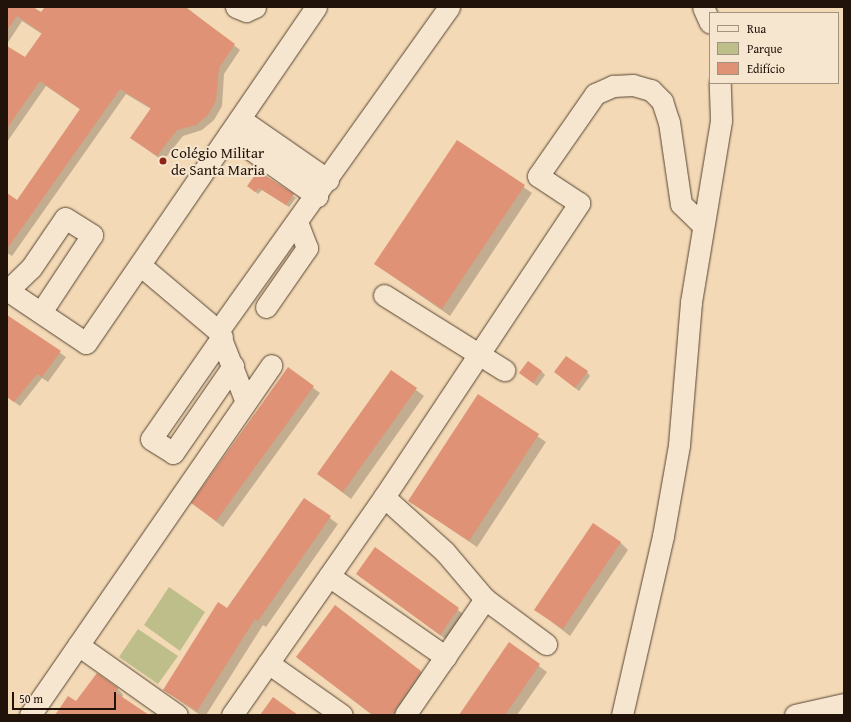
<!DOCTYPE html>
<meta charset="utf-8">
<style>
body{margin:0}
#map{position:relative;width:851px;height:722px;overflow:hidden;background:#f3d9b5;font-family:"Gentium Book Plus",serif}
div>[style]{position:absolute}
.green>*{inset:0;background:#bebe8b}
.shadow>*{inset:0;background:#0003}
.building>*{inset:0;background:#df9275}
.roads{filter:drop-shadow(0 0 1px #564434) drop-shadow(0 0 1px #564434)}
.minor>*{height:21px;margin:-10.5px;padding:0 10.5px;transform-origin:10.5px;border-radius:10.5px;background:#f7e6cf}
.dots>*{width:11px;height:11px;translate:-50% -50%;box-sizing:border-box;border:2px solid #f7e6cf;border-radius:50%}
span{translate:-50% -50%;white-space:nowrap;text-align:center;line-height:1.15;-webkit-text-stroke:4px #f7e6cf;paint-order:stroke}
.poi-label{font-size:15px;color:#211309}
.left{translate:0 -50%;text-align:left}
.frame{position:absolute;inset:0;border:8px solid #211309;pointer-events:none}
.legend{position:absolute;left:709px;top:12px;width:130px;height:72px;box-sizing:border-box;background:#f7e6cf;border:1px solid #a19280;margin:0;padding:5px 7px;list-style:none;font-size:12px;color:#211309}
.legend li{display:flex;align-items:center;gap:8px;height:20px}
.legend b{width:20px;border:1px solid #a19280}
.scale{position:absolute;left:12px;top:692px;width:104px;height:18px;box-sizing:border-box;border:2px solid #211309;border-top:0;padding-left:5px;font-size:12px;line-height:14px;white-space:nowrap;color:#211309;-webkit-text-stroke:3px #f7e6cf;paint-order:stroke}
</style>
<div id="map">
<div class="green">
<div style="clip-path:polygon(169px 587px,205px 612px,180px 651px,144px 625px)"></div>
<div style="clip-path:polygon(138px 629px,178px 656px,158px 684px,119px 657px)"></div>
</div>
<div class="shadow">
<div style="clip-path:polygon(7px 7px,32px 7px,42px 14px,46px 7px,186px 7px,240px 50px,224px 74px,222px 106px,214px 120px,202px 130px,183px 136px,163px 161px,131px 138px,151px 109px,126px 94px,12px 256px,7px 253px,7px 194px,17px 201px,81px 110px,46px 86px,7px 142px,7px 47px,25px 59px,42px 34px,22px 21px,7px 44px)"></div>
<div style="clip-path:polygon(457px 141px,532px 193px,450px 316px,375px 264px)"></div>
<div style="clip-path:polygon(258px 172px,296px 198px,289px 207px,262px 190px,258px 194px,248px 186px)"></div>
<div style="clip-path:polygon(7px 316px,66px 357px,48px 382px,42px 378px,20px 406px,7px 397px)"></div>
<div style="clip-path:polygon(288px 369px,320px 393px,223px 527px,192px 503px)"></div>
<div style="clip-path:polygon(391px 371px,424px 396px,351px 499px,318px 474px)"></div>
<div style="clip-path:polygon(541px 371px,545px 375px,537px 386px,520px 373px)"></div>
<div style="clip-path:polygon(555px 372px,587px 372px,590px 376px,579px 391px)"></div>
<div style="clip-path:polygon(478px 396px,546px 442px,477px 547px,409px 501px)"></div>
<div style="clip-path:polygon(304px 499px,338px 524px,266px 627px,263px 625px,206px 715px,200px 715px,164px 690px,227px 609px)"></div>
<div style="clip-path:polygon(620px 542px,628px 550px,570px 636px,536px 610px)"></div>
<div style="clip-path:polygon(375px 549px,466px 616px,448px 641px,357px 574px)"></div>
<div style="clip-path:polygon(509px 644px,547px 672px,517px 715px,460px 715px)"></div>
<div style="clip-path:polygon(297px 657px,420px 671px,428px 679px,402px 715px,372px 715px)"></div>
<div style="clip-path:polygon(117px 688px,123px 695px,122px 698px,146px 715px,56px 715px,76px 703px)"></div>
</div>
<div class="building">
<div style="clip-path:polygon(7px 7px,33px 7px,41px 12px,45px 7px,185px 7px,235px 44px,219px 68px,216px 100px,208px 115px,196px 125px,177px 130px,157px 156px,130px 138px,151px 108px,120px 89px,7px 249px,7px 193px,17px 200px,80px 109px,40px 81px,7px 128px,7px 46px,25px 57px,42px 33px,17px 16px,7px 30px)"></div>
<div style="clip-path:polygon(457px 140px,525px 185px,442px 309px,374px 264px)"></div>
<div style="clip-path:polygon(258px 171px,294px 194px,286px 205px,259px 188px,255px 192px,247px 186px)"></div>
<div style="clip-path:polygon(7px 315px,61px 351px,42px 377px,37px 374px,14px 402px,7px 397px)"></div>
<div style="clip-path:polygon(566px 356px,588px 371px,575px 388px,554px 372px)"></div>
<div style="clip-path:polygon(528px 361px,542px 371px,533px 383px,519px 373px)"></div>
<div style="clip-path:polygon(288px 367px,314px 386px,216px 521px,191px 503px)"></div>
<div style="clip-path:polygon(391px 370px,417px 388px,343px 492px,317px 474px)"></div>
<div style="clip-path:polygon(478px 394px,539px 434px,469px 541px,408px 501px)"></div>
<div style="clip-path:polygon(304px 498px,331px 516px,258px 621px,255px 619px,197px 711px,163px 690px,218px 602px,227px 608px)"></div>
<div style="clip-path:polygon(593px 523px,621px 542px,563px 629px,534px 610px)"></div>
<div style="clip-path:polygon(375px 547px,459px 608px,440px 635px,356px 574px)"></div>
<div style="clip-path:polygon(335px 605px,421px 671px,391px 715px,373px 715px,296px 657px)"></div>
<div style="clip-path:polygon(509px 642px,540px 664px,505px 715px,459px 715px)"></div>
<div style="clip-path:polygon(97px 673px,118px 688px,115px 692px,149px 715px,55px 715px,68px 696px,76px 701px)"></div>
<div style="clip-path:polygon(273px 697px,298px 715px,260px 715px)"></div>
</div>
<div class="roads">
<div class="minor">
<div style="left:236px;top:7px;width:11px;rotate:22deg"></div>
<div style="left:246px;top:11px;width:10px;rotate:-24deg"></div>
<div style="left:703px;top:7px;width:17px;rotate:66deg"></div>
<div style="left:240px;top:119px;width:107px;rotate:34.7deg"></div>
<div style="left:229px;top:134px;width:108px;rotate:35.2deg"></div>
<div style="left:140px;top:265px;width:102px;rotate:40.2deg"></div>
<div style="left:218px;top:331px;width:76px;rotate:68.5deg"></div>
<div style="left:7px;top:290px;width:95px;rotate:33.9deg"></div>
<div style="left:86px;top:343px;width:407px;rotate:-55.6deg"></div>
<div style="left:7px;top:291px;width:33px;rotate:-44deg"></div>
<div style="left:31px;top:268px;width:60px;rotate:-55.8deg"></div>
<div style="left:65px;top:218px;width:32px;rotate:32deg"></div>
<div style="left:92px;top:235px;width:92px;rotate:123.5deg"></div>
<div style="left:384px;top:295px;width:142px;rotate:32deg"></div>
<div style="left:266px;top:307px;width:72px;rotate:-55.2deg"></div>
<div style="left:307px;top:248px;width:28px;rotate:-111deg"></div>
<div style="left:218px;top:331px;width:398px;rotate:-54.5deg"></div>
<div style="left:222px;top:337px;width:124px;rotate:124.8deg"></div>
<div style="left:151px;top:439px;width:26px;rotate:32deg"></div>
<div style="left:173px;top:453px;width:106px;rotate:-55.4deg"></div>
<div style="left:384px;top:497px;width:82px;rotate:42deg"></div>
<div style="left:445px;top:552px;width:62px;rotate:49.6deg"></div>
<div style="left:485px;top:599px;width:76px;rotate:36.4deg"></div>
<div style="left:329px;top:576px;width:142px;rotate:34.7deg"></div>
<div style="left:78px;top:645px;width:121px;rotate:35.3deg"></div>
<div style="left:268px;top:663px;width:90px;rotate:35.1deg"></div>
<div style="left:30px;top:715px;width:425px;rotate:-55.4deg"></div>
<div style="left:232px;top:715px;width:266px;rotate:-55.1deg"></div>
<div style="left:384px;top:497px;width:353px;rotate:-56.4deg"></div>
<div style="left:579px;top:203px;width:49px;rotate:-146.6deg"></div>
<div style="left:538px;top:176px;width:100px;rotate:-55.2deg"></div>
<div style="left:595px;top:94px;width:20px;rotate:-24deg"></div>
<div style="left:613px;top:86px;width:20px;rotate:-3deg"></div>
<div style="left:633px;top:85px;width:19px;rotate:16deg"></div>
<div style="left:651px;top:90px;width:16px;rotate:45deg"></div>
<div style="left:662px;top:101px;width:22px;rotate:72deg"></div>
<div style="left:669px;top:122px;width:83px;rotate:81.7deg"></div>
<div style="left:681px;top:204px;width:29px;rotate:44deg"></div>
<div style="left:405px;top:715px;width:141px;rotate:-55.4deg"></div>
<div style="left:622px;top:715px;width:184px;rotate:-77.1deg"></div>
<div style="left:663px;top:536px;width:92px;rotate:-80deg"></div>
<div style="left:679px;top:445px;width:144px;rotate:-85.2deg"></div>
<div style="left:691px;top:302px;width:184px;rotate:-80.6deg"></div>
<div style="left:721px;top:120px;width:37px;rotate:-92deg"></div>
<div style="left:795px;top:715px;width:50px;rotate:-12.7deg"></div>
</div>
</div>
<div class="dots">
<div style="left:163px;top:161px;background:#8f2418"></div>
</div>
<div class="poi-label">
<span class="left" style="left:171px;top:161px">Colégio Militar<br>de Santa Maria</span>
</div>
<div class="frame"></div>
<ul class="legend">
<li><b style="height:5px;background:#f7e6cf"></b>Rua</li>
<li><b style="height:11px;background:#bebe8b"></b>Parque</li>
<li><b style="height:11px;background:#df9275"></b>Edifício</li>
</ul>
<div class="scale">50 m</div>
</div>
